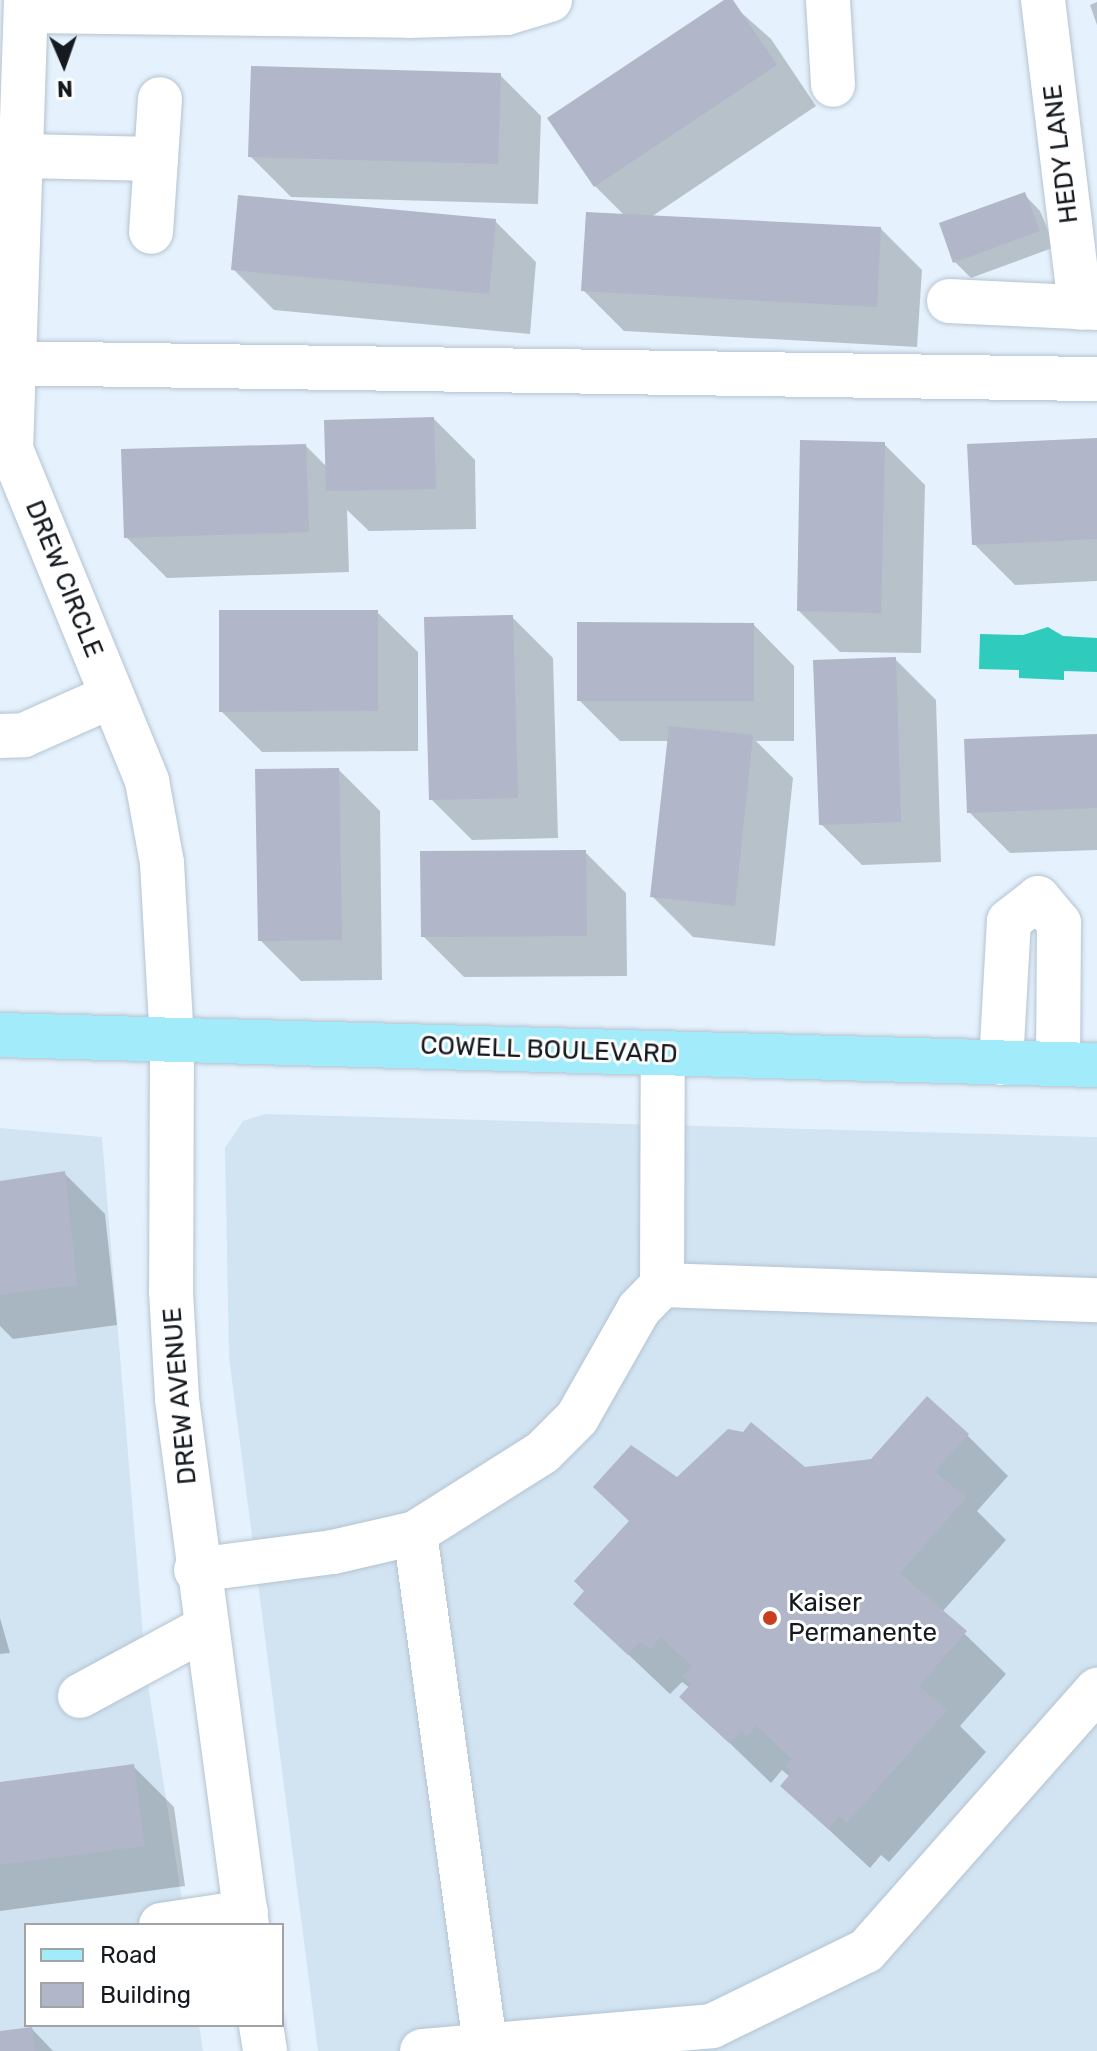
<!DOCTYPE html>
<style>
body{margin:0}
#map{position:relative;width:1097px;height:2051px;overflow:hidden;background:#e5f2fd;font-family:Rubik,sans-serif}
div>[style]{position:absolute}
.built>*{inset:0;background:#d2e4f2}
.water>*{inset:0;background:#2fcbbc}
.shadow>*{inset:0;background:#0003}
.building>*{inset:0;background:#b1b6c8}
.roads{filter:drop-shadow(0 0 2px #b4c3d1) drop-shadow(0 0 2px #b4c3d1)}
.minor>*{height:44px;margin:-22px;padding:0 22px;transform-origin:22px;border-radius:22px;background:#fff}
.major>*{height:44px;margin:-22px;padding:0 22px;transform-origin:22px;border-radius:22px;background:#a1ebfb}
.dots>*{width:22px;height:22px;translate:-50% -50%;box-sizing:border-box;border:4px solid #fff;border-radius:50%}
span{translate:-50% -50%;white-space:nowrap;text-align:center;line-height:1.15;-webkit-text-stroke:6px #fff;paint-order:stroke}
.street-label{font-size:26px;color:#141a1f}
.poi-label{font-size:26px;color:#141a1f}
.left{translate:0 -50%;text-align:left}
.legend{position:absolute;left:24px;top:1923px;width:260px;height:104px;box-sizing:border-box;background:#fff;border:2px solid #a1a3a5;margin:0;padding:10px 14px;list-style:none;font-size:24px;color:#141a1f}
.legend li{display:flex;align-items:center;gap:16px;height:40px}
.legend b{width:40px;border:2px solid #a1a3a5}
.north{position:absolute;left:24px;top:24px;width:80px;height:80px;-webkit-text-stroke:6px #fff;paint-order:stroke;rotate:178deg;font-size:22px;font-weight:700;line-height:32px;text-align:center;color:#141a1f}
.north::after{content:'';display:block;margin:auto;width:28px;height:36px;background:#141a1f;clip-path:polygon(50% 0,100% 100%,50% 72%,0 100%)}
</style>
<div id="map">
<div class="built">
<div style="clip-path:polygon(265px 1114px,1097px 1137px,1097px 2051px,318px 2051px,229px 1357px,225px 1148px,243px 1121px)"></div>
<div style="clip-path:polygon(0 1128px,102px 1137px,146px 1672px,186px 1925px,26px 1925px,26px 2025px,199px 2025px,203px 2051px,0 2051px)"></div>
</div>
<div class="water">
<div style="clip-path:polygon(1048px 627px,1063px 636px,1097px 638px,1097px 672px,1064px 671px,1064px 680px,1019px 678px,1019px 670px,979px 669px,980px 634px,1023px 635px)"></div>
</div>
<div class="shadow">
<div style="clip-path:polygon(727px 0,771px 39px,816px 106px,651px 217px,881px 229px,922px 270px,917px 347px,624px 331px,583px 290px,625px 216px,595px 186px,550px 118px)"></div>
<div style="clip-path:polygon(1097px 2px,1097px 25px,1090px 5px)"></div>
<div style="clip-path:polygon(500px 75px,541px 116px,538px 204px,291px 197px,250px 156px)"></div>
<div style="clip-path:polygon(1024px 194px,1040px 211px,1055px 247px,971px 278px,955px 262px)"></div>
<div style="clip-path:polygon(495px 221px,536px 262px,530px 334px,274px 310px,233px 269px)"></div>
<div style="clip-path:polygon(434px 419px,475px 460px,476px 529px,369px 531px,347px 510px,349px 572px,167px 578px,126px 537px,306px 446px,327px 467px)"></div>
<div style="clip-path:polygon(1097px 440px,1097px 581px,1015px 585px,974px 544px)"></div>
<div style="clip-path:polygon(884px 444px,925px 485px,921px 653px,840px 652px,799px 611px)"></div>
<div style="clip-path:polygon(377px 612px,418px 652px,418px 751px,262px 752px,221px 711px)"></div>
<div style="clip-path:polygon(512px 617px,553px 658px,558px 838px,472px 840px,431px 799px)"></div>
<div style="clip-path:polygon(754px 625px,794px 666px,794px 741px,756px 741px,793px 778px,775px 946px,693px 937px,652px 896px,669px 741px,620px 741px,579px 700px)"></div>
<div style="clip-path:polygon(895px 659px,936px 700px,941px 862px,862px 865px,821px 824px)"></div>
<div style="clip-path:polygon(1097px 736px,1097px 850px,1010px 853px,969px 812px)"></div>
<div style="clip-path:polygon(339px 770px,380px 811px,382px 980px,301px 981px,260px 940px)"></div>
<div style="clip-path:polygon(585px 852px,626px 893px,627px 976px,464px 977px,423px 936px)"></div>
<div style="clip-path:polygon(64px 1173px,105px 1214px,117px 1325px,13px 1339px,0 1326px,0 1182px)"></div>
<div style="clip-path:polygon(967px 1435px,1008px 1476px,977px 1511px,1006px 1540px,942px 1612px,1006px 1674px,960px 1726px,986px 1752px,889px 1862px,881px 1855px,870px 1868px,782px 1786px,790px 1777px,782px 1770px,771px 1783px,682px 1697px,690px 1688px,682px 1682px,670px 1694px,575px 1604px,677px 1480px,872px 1461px)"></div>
<div style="clip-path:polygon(0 1618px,10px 1653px,0 1654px)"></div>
<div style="clip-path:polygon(133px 1766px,174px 1807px,185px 1886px,0 1911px,0 1784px)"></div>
<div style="clip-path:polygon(32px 2029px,53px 2051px,0 2051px,0 2033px)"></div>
</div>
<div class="building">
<div style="clip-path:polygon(724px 0,733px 0,777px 65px,594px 187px,547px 118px)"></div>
<div style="clip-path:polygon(251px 66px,501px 73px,498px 164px,248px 157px)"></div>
<div style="clip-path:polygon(1025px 192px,1040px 231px,953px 263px,939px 223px)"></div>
<div style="clip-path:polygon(238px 195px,496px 219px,489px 294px,231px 270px)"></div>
<div style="clip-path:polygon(586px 212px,881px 227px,877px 307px,581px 291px)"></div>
<div style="clip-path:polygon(434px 417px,436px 489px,326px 491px,324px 420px)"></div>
<div style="clip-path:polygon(1097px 438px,1097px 539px,972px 545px,967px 444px)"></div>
<div style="clip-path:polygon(800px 440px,885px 442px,881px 613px,797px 611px)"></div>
<div style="clip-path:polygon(306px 444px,309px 532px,124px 538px,121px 449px)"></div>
<div style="clip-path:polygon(219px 610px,378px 610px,378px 711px,219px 712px)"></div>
<div style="clip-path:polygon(513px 615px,518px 798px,429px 800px,424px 617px)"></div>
<div style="clip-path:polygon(577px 622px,754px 623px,754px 701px,577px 701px)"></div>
<div style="clip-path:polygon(896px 657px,901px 822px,819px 825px,813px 660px)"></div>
<div style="clip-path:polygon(669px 726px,753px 735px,735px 906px,650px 897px)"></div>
<div style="clip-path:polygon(1097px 734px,1097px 808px,967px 813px,964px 739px)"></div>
<div style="clip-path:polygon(339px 768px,342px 940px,258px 941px,255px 769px)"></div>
<div style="clip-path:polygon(586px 850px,587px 936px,421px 937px,420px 851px)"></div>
<div style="clip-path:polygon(65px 1171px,77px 1285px,0 1295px,0 1181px)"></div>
<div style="clip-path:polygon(927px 1396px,969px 1434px,935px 1471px,966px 1498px,900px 1573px,967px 1631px,919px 1686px,947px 1710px,847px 1823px,839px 1816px,828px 1829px,780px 1786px,792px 1772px,785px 1766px,792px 1759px,756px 1726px,747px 1736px,741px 1731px,729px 1743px,679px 1697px,691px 1684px,682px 1676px,692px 1666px,661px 1637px,650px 1649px,640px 1642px,628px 1655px,573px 1604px,584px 1591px,574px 1581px,629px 1521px,593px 1487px,631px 1445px,677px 1477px,728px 1429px,743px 1432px,751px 1422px,805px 1467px,871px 1459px)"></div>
<div style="clip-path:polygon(134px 1764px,145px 1846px,0 1865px,0 1782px)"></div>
<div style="clip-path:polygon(32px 2027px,35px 2051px,0 2051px,0 2031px)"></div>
</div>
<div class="roads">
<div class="minor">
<div style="left:26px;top:0;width:449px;rotate:91.9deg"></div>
<div style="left:11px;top:449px;width:359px;rotate:67.7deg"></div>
<div style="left:147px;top:781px;width:83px;rotate:79.6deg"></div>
<div style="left:162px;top:863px;width:177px;rotate:86.8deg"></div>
<div style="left:172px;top:1040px;width:251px;rotate:90.2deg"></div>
<div style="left:171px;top:1291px;width:108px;rotate:86.8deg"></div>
<div style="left:177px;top:1399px;width:531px;rotate:82.42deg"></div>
<div style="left:828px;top:0;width:85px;rotate:86.6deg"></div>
<div style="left:1043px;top:0;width:310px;rotate:83.1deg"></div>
<div style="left:27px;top:11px;width:382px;rotate:0.7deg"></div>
<div style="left:409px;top:16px;width:98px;rotate:-1.8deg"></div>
<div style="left:507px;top:13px;width:45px;rotate:-16.8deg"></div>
<div style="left:23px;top:156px;width:133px;rotate:1.3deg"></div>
<div style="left:156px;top:159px;width:73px;rotate:93.9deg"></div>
<div style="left:156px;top:159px;width:60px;rotate:-86.2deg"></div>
<div style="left:949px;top:301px;width:148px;rotate:2.7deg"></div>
<div style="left:0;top:363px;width:1097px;rotate:0.84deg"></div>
<div style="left:0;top:736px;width:24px;rotate:-2deg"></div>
<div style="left:24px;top:735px;width:96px;rotate:-23.9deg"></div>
<div style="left:1001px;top:1063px;width:142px;rotate:-86.8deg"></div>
<div style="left:1009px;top:921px;width:37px;rotate:-38deg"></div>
<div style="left:1038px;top:898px;width:33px;rotate:50deg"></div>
<div style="left:1059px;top:923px;width:141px;rotate:90.4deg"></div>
<div style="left:662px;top:1285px;width:232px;rotate:-89.8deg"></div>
<div style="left:196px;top:1570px;width:138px;rotate:-7.5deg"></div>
<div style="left:333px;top:1552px;width:84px;rotate:-13deg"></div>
<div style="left:80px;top:1696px;width:141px;rotate:-28.4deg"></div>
<div style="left:161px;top:1925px;width:86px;rotate:-8.7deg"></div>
<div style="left:261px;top:2025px;width:26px;rotate:81deg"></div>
<div style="left:485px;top:2044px;width:516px;rotate:-97.8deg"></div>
<div style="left:415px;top:1533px;width:151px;rotate:-32.3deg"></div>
<div style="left:543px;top:1452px;width:48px;rotate:-45deg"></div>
<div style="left:577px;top:1418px;width:125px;rotate:-60.4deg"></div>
<div style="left:639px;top:1309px;width:33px;rotate:-46deg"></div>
<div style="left:662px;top:1285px;width:435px;rotate:2deg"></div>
<div style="left:422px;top:2051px;width:291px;rotate:-4.9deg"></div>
<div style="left:712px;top:2026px;width:171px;rotate:-26deg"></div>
<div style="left:866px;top:1951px;width:349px;rotate:-48.5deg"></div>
</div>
<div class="major">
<div style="left:0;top:1035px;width:1097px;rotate:1.57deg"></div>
</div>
</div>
<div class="dots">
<div style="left:770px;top:1618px;background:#c83e1e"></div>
</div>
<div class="street-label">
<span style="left:1061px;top:154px;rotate:-97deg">HEDY LANE</span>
<span style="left:64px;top:579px;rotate:68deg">DREW CIRCLE</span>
<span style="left:549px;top:1050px;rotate:2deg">COWELL BOULEVARD</span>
<span style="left:180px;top:1396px;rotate:-95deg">DREW AVENUE</span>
</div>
<div class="poi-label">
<span class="left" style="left:788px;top:1618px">Kaiser<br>Permanente</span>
</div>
<ul class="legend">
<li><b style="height:10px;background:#a1ebfb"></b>Road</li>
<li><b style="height:22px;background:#b1b6c8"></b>Building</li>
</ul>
<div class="north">N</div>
</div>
